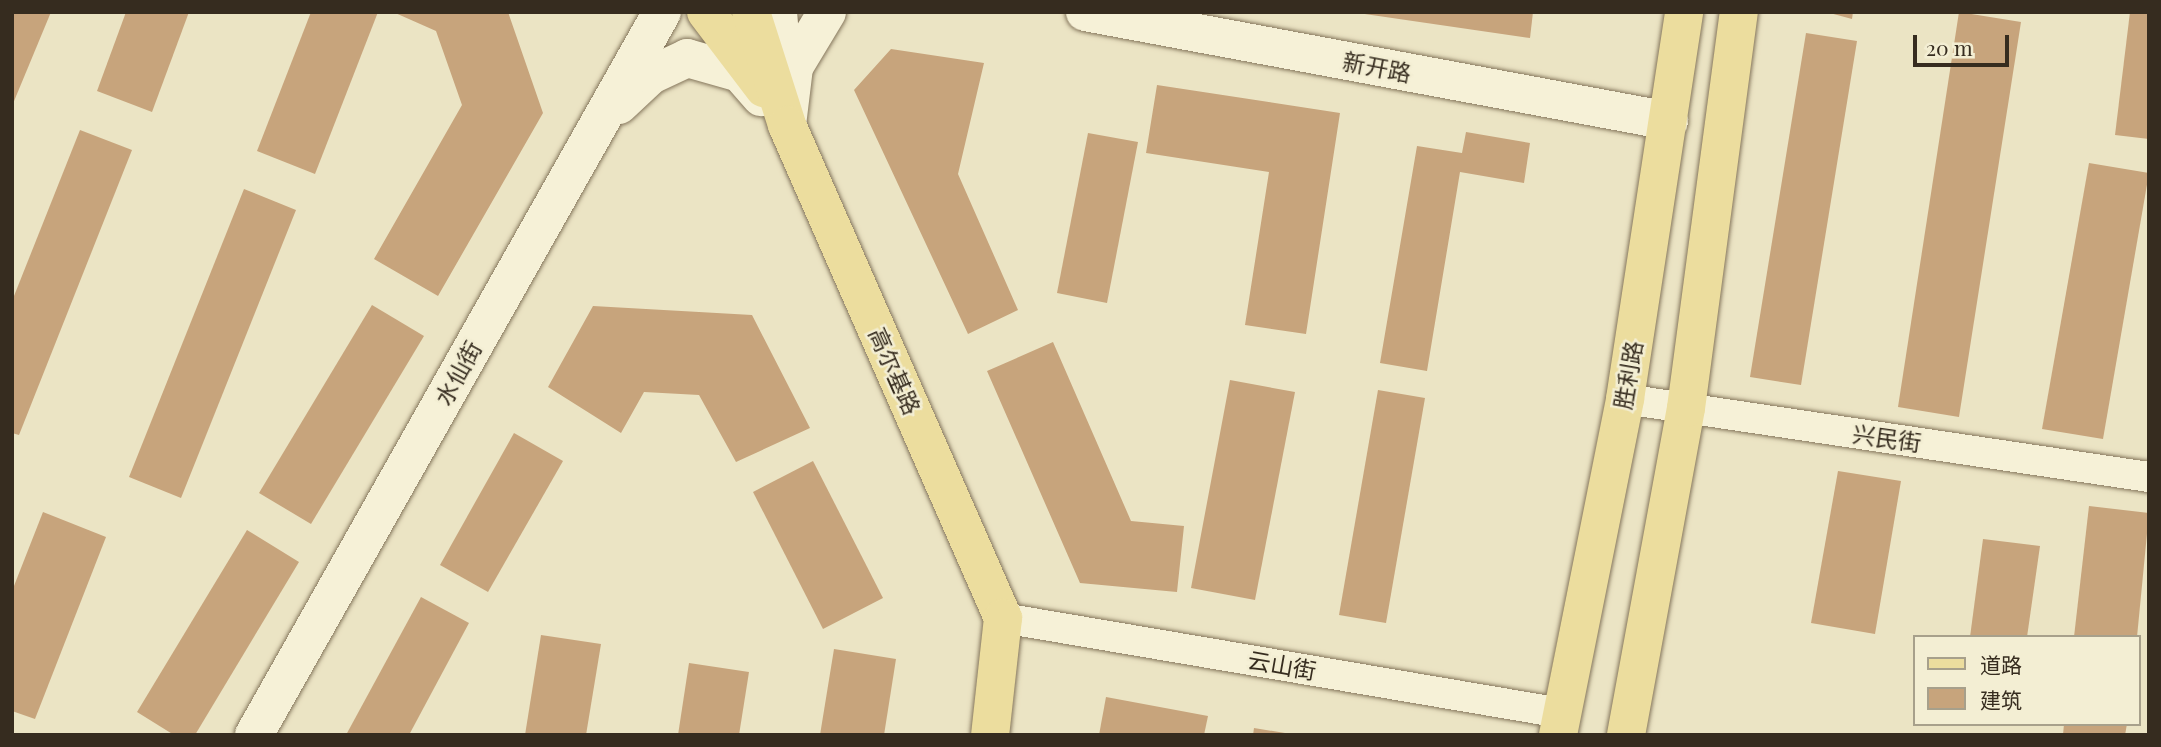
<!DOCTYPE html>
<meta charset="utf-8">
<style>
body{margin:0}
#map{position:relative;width:2161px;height:747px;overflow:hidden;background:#ebe4c4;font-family:"Playfair Display","Noto Sans SC",serif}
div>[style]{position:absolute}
.building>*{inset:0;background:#c7a47c}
.roads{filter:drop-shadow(0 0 2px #85765c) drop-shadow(0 0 2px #85765c)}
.street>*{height:30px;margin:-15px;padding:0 15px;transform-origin:15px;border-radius:15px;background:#f6f1d7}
.secondary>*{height:38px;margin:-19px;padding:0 19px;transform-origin:19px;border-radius:19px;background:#f6f1d7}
.primary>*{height:38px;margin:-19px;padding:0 19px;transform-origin:19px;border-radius:19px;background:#ecdd9e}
span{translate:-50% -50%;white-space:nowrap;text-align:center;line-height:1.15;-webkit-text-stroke:5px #f3eed3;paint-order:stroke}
.street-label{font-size:23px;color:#362c1f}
.frame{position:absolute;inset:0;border:14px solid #362c1f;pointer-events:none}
.legend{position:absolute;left:1913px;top:635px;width:228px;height:91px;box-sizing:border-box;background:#f3eed3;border:2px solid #a7a08b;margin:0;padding:9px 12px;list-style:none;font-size:21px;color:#362c1f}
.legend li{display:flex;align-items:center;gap:14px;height:35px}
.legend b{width:35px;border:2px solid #a7a08b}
.scale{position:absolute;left:1913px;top:35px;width:96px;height:32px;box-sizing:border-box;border:4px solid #362c1f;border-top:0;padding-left:9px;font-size:21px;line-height:24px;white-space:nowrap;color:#362c1f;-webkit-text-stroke:5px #f3eed3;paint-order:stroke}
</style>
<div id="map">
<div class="building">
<div style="clip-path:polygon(12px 12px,51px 12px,12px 106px)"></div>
<div style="clip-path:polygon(126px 12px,189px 12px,152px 112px,97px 91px)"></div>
<div style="clip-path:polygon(311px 12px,378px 12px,315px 174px,257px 151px)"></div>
<div style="clip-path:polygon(393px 12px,508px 12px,543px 113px,438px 296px,374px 259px,462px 105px,436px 31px)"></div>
<div style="clip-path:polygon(1351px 12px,1533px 12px,1530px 38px)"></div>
<div style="clip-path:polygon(1826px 12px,1853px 12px,1852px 19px)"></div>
<div style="clip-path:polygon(1959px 12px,2021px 22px,1959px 417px,1898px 407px)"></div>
<div style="clip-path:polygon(2130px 12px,2149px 12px,2149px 139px,2115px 135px)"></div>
<div style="clip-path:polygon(1806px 33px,1857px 41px,1801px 385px,1750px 377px)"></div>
<div style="clip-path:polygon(891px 49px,984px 63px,958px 174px,1018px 310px,968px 334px,854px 90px)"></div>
<div style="clip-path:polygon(1157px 85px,1340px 113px,1306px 334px,1245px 325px,1269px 172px,1146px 153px)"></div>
<div style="clip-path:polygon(80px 130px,132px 150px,19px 435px,12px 433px,12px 301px)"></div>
<div style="clip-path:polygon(1466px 132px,1530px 143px,1524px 183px,1460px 172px,1427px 371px,1380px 363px,1417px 146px,1462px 153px)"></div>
<div style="clip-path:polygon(1088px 133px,1138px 142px,1107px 303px,1057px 293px)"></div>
<div style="clip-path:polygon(2089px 163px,2149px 173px,2103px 439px,2042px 429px)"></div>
<div style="clip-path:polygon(244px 189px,296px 210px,181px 498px,129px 477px)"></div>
<div style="clip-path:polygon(372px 305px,424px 336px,311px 524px,259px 493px)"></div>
<div style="clip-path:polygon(593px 306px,752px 315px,810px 428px,736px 462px,699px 395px,644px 392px,621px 433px,548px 387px)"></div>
<div style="clip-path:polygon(1053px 342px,1131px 521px,1184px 526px,1177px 592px,1080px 583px,987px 371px)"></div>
<div style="clip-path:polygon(1230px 380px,1295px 392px,1255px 600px,1191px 588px)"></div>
<div style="clip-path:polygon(1378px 390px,1425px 398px,1386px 623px,1339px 615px)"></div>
<div style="clip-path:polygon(514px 433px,563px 461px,488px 592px,440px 565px)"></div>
<div style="clip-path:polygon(813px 461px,883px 598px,823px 629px,753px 492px)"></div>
<div style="clip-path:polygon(1838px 471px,1901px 481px,1875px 634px,1811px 623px)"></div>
<div style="clip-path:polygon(2089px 506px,2149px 513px,2137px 637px,2074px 637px)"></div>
<div style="clip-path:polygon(43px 512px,106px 537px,35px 719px,12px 711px,12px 591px)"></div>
<div style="clip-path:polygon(247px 530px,299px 562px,195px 735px,174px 735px,137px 712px)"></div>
<div style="clip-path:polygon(1983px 539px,2040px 546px,2027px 637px,1970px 637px)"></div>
<div style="clip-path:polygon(421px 597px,469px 623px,409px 735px,346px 735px)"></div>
<div style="clip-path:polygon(541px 635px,601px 644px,586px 735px,525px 735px)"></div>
<div style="clip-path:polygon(834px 649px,896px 659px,884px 735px,820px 735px)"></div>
<div style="clip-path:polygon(689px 663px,749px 672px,739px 735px,678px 735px)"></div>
<div style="clip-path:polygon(1106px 697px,1208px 716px,1204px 735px,1099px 735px)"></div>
<div style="clip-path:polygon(2064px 724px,2127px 724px,2125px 735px,2063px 735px)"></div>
<div style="clip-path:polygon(1254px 728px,1285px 733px,1284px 735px,1253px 735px)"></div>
</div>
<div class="roads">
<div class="street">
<div style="left:1625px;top:399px;width:530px;rotate:8.47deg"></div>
<div style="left:1003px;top:618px;width:566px;rotate:9.66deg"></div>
</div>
<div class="secondary">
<div style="left:778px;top:12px;width:72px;rotate:85.2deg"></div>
<div style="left:1085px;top:12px;width:594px;rotate:10.57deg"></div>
<div style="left:619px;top:105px;width:44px;rotate:-43.2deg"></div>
<div style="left:651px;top:75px;width:40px;rotate:-25deg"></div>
<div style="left:687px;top:58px;width:55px;rotate:15.8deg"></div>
<div style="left:740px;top:73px;width:32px;rotate:49deg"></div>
<div style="left:787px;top:125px;width:58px;rotate:-83.1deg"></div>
<div style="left:794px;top:67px;width:64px;rotate:-59deg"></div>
<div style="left:254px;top:735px;width:830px;rotate:-60.56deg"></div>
</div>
<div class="primary">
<div style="left:706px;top:12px;width:96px;rotate:52.7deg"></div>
<div style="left:751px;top:12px;width:119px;rotate:72.3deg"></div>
<div style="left:787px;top:125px;width:538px;rotate:66.34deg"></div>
<div style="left:1003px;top:618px;width:118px;rotate:96.3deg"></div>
<div style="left:1558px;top:735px;width:343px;rotate:-78.7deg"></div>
<div style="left:1625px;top:399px;width:391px;rotate:-81.3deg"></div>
<div style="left:1626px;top:735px;width:332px;rotate:-79.6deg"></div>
<div style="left:1686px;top:408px;width:400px;rotate:-82.4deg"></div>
</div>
</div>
<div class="street-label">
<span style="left:1377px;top:67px;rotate:11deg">新开路</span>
<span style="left:895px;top:371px;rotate:66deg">高尔基路</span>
<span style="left:458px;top:373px;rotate:-61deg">水仙街</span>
<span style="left:1628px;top:375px;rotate:-80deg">胜利路</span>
<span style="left:1887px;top:438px;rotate:8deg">兴民街</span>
<span style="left:1282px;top:665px;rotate:10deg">云山街</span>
</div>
<div class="frame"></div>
<ul class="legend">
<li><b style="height:9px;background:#ecdd9e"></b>道路</li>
<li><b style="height:19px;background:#c7a47c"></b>建筑</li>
</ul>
<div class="scale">20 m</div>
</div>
